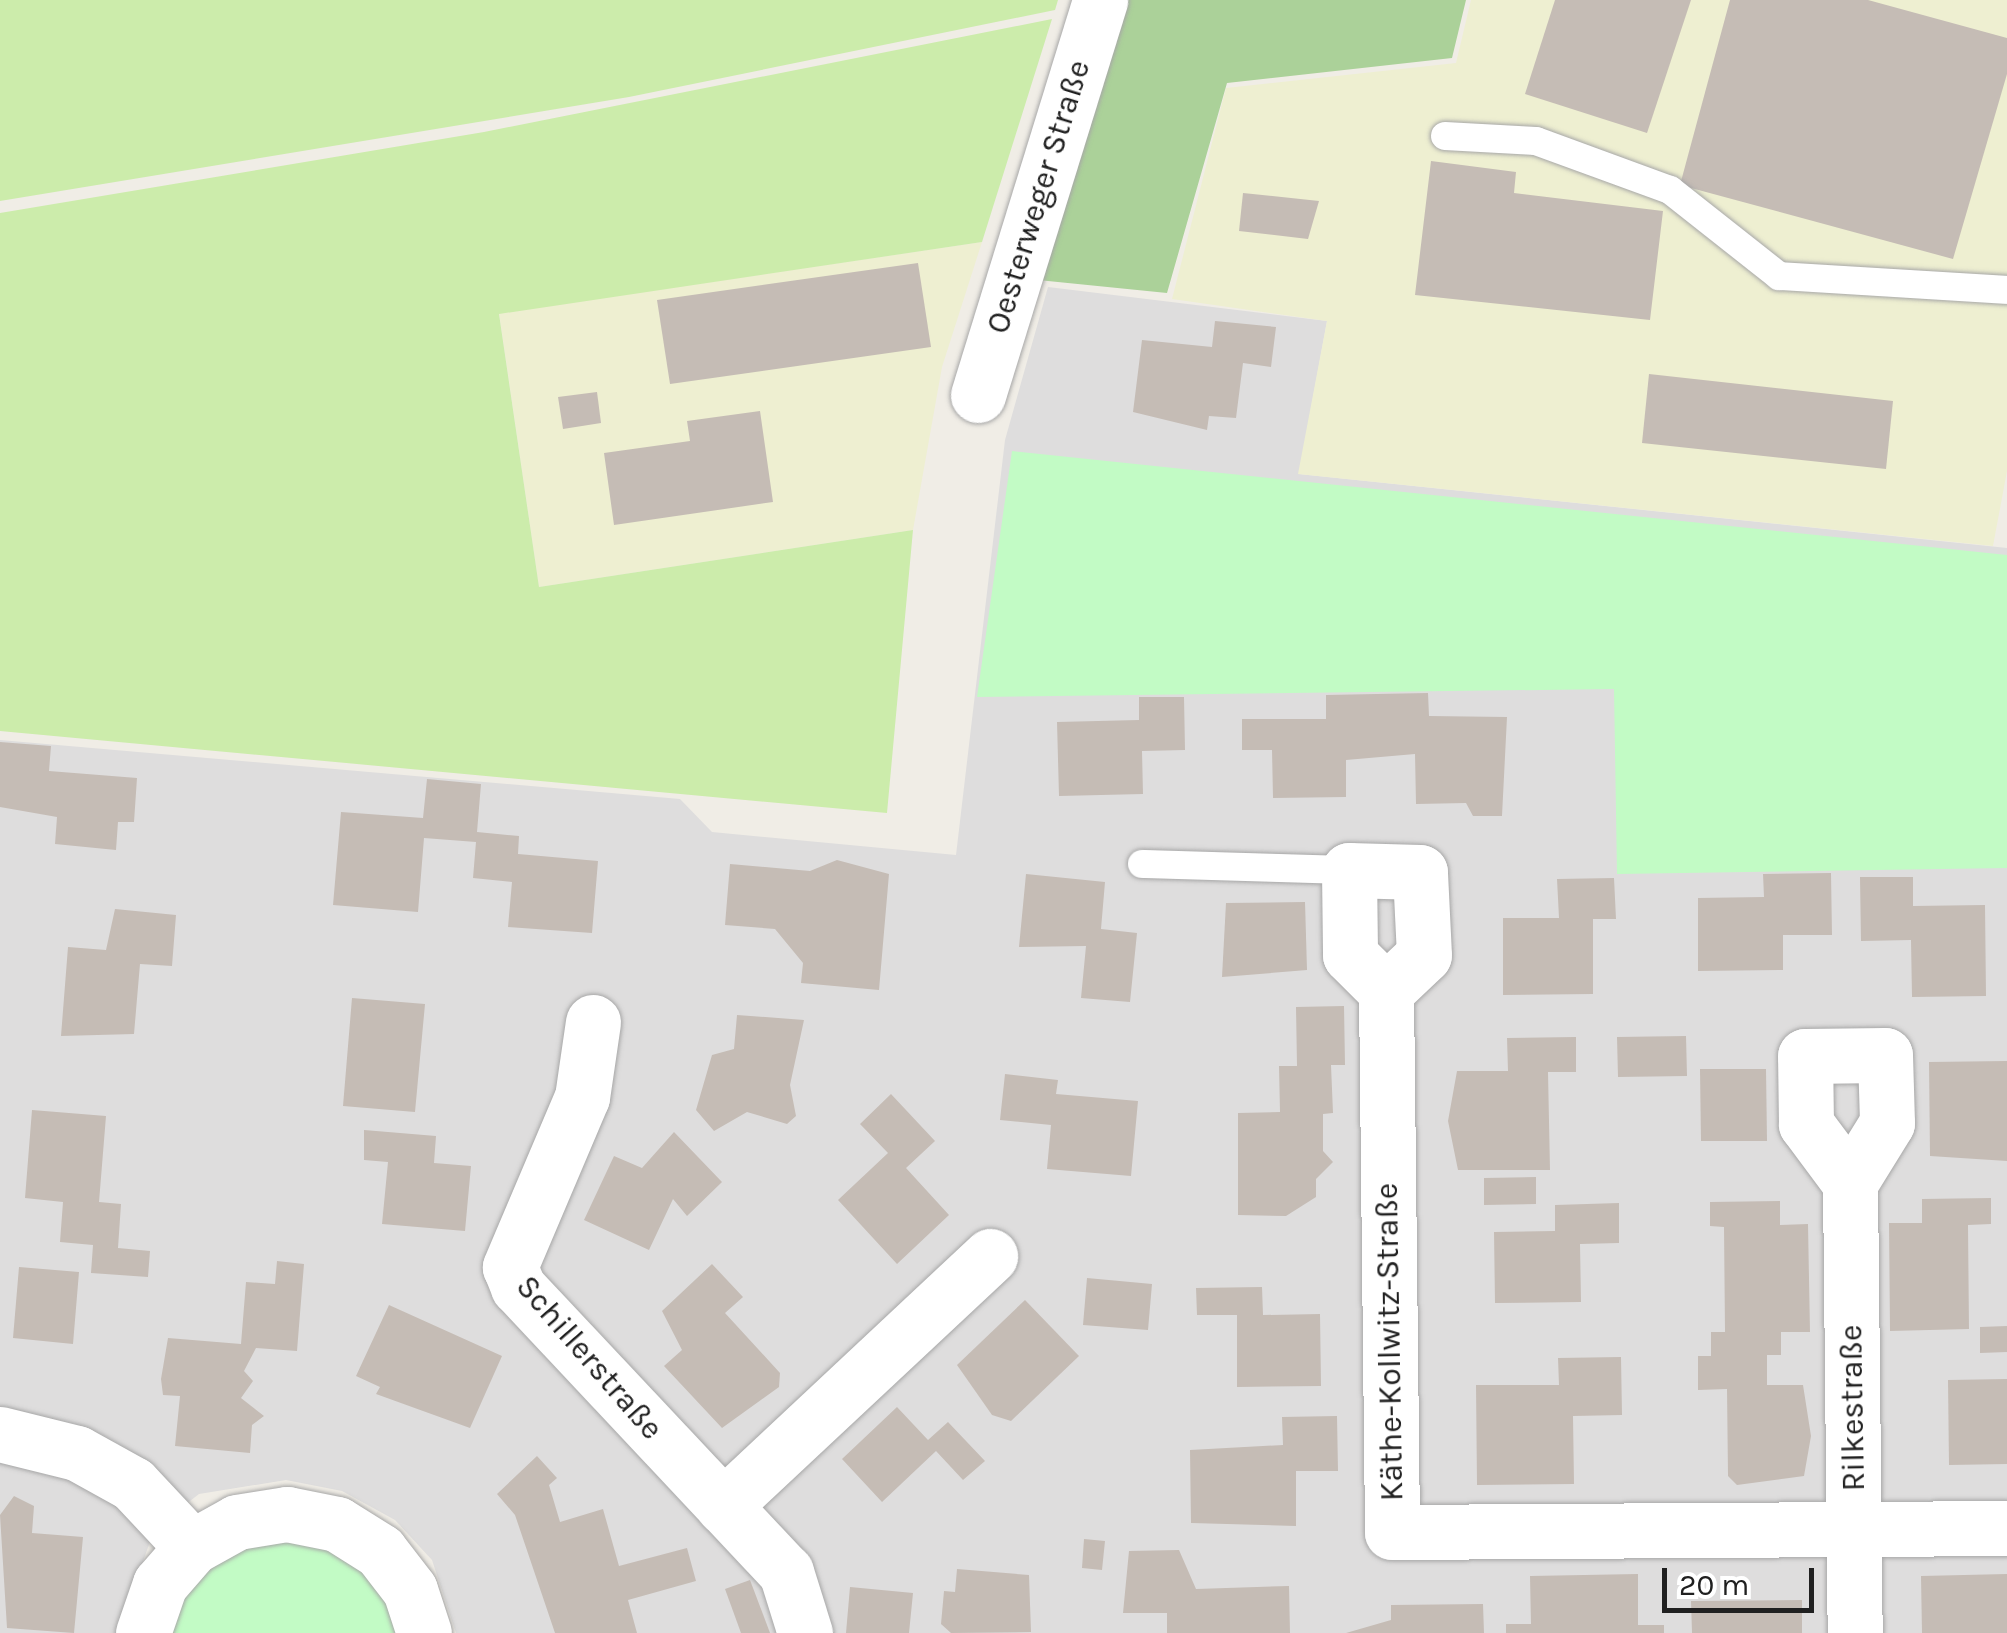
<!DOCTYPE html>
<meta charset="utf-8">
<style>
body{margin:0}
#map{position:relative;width:2007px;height:1633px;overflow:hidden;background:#f0ede6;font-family:Karla,sans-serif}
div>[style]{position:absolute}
.residential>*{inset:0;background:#dedddd}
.farmland>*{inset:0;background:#eeefd1}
.grass>*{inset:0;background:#ccecab}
.forest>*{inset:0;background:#abd199}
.park>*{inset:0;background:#c2fbc5}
.building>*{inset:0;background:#c5bcb5}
.roads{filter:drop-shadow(0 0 2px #a7a7a7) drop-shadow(0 0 2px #a7a7a7)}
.service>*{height:28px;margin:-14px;padding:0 14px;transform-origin:14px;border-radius:14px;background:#fff}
.minor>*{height:55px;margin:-27.5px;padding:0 27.5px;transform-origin:27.5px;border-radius:27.5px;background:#fff}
span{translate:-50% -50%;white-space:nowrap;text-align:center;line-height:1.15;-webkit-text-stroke:9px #fff;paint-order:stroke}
.street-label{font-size:32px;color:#202020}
.scale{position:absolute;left:1662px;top:1568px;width:152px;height:45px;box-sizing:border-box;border:5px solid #202020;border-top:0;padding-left:12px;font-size:30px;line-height:35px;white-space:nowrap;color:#202020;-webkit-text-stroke:8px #fff;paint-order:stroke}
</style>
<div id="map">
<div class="residential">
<div style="clip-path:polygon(1048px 287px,1327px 321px,1299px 474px,2007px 548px,2007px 1633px,456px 1633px,432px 1560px,395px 1520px,342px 1491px,286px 1480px,199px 1494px,155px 1528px,117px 1633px,0 1633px,0 740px,680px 799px,712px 832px,956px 855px,1005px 440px)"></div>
</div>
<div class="farmland">
<div style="clip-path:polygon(1471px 0,2007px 0,2007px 471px,1993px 546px,1298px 474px,1327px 321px,1172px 299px,1226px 88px,1456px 63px)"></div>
<div style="clip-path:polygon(982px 242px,942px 367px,913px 530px,539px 587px,499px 313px)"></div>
</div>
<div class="grass">
<div style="clip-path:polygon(0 0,1058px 0,1055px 10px,629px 97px,0 201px)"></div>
<div style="clip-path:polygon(1052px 19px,982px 242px,499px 314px,539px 587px,913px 530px,887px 813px,0 731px,0 213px,484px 132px)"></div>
</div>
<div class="forest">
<div style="clip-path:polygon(1122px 0,1466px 0,1452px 58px,1227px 83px,1167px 293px,1038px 280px)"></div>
</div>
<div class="park">
<div style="clip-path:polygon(1012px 451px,2007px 555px,2007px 868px,1617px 874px,1614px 689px,977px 697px)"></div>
<div style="clip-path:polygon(280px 1539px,336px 1550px,380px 1586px,400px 1633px,172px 1633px,185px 1594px,226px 1555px)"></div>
</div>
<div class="building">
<div style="clip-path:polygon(1555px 0,1691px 0,1647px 133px,1525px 94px)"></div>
<div style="clip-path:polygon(1730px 0,1868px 0,2007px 38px,2007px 74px,1953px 259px,1680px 185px)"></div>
<div style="clip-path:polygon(1431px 161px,1516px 172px,1514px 193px,1663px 211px,1650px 320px,1415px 295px)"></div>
<div style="clip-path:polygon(1243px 193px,1319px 201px,1308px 239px,1239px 231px)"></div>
<div style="clip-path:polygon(918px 263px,931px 347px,670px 384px,657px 300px)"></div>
<div style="clip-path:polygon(1215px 321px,1276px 327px,1271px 367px,1243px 363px,1236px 418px,1209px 416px,1207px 430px,1133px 412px,1142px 340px,1212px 347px)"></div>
<div style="clip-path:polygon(1649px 374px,1893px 401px,1886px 469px,1642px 443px)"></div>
<div style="clip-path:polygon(597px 392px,601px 423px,563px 429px,558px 397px)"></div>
<div style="clip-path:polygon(760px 411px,773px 502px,614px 525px,604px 453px,690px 441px,687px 421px)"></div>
<div style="clip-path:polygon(1428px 693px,1429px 716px,1507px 717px,1502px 816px,1473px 816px,1466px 803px,1416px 804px,1415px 754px,1346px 760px,1346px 797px,1273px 798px,1272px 750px,1242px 750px,1242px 719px,1326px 719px,1326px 695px)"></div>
<div style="clip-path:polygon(1139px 697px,1184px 697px,1185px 750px,1142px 751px,1143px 794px,1059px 796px,1057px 722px,1139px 720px)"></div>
<div style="clip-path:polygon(0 742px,51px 746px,49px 771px,137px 778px,134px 822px,118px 822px,116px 850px,55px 844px,57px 817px,0 807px)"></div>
<div style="clip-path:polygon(427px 779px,481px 784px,477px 832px,519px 836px,518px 854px,598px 861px,592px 933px,508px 927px,512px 882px,473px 878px,476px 842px,424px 838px,418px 912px,333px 905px,341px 812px,423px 818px)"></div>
<div style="clip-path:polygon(837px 860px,889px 874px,879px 990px,801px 983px,803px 963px,775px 929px,725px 925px,730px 864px,810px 871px)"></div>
<div style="clip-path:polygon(1831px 873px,1832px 935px,1783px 935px,1783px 970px,1698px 971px,1698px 898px,1764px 897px,1763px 874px)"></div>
<div style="clip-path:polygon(1026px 874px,1105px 882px,1101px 929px,1137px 933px,1130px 1002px,1081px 998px,1086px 946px,1019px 947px)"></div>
<div style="clip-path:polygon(1860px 877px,1913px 877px,1913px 906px,1985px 905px,1986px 996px,1912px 997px,1911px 940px,1861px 941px)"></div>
<div style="clip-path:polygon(1614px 878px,1616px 919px,1593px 919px,1593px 994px,1503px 995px,1503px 918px,1559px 918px,1557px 879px)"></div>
<div style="clip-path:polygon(1305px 902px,1307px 970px,1222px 977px,1226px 903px)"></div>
<div style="clip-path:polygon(115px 909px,176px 915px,172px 966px,140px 964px,134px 1034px,61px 1036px,68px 947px,106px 950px)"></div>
<div style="clip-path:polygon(352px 998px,425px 1004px,415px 1112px,343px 1106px)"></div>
<div style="clip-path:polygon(1344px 1006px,1345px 1065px,1331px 1065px,1333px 1113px,1323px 1114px,1323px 1151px,1333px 1162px,1316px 1179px,1316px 1197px,1286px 1216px,1238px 1215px,1238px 1113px,1280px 1112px,1279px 1066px,1297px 1066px,1296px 1007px)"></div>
<div style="clip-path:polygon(737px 1015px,804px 1020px,790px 1085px,796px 1116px,787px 1124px,747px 1112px,714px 1131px,696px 1110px,712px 1055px,734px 1049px)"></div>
<div style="clip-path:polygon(1686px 1036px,1687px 1076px,1618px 1077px,1617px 1037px)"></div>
<div style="clip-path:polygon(1576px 1037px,1576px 1072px,1548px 1072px,1550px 1170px,1458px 1170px,1448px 1121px,1457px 1071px,1508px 1071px,1507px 1038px)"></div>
<div style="clip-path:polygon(2007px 1061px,2007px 1161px,1930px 1156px,1929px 1062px)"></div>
<div style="clip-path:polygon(1700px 1069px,1766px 1069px,1767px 1141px,1701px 1141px)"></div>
<div style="clip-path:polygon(1005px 1074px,1058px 1080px,1056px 1094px,1138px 1101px,1131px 1176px,1047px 1169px,1051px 1125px,1000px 1120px)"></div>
<div style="clip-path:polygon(891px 1094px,935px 1141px,906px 1168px,949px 1215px,897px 1264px,838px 1200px,888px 1153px,860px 1124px)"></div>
<div style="clip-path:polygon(32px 1110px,106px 1116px,99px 1202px,121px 1204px,118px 1248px,150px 1251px,148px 1277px,91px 1273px,93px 1245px,60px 1242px,63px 1202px,25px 1198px)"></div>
<div style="clip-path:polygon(364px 1130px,436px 1136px,434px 1163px,471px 1166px,465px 1231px,382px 1224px,388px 1162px,364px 1160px)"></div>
<div style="clip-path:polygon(674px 1132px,722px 1182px,687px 1216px,673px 1199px,649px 1250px,584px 1220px,614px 1156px,642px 1168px)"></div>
<div style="clip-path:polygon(1536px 1177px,1536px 1204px,1484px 1205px,1484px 1178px)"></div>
<div style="clip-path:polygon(1991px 1198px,1991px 1224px,1968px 1225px,1969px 1329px,1890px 1331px,1889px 1223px,1922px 1223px,1922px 1199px)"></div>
<div style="clip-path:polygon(1780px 1201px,1780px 1225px,1808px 1224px,1810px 1332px,1781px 1332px,1781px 1355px,1767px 1355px,1767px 1385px,1803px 1385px,1811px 1436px,1804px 1476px,1737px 1485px,1728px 1476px,1727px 1389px,1698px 1390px,1698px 1356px,1711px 1356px,1711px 1332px,1725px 1332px,1724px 1227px,1710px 1226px,1710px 1202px)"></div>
<div style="clip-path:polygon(1619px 1203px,1619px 1243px,1580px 1244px,1581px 1302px,1495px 1303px,1494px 1232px,1555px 1231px,1555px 1205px)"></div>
<div style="clip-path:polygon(277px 1261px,304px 1264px,297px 1351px,256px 1348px,244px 1371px,253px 1381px,241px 1398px,264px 1416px,252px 1425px,250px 1453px,175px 1446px,180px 1396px,163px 1395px,161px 1379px,168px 1338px,241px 1344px,246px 1282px,275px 1284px)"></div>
<div style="clip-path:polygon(712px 1264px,743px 1297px,725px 1313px,780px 1373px,779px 1387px,722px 1428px,664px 1366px,682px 1350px,662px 1311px)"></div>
<div style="clip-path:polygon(19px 1267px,79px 1272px,73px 1344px,13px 1338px)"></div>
<div style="clip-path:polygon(1087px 1278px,1152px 1284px,1148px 1330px,1083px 1325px)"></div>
<div style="clip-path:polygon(1262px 1287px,1263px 1315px,1320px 1314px,1321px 1386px,1237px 1387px,1237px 1315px,1197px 1315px,1196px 1288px)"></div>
<div style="clip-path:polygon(1025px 1300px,1079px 1356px,1011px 1421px,992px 1415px,957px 1365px)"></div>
<div style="clip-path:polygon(389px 1305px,502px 1356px,470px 1428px,376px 1394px,380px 1387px,356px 1376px)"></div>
<div style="clip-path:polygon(2007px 1326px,2007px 1352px,1980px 1353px,1980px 1327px)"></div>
<div style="clip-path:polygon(1621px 1357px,1622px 1415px,1573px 1416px,1574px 1484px,1477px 1485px,1476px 1385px,1559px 1385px,1558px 1358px)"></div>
<div style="clip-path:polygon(2007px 1379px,2007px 1464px,1949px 1465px,1948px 1380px)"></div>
<div style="clip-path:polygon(897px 1407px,928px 1440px,948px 1422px,985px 1461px,963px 1480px,936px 1451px,882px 1502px,842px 1459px)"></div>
<div style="clip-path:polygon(1337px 1416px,1338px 1471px,1296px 1471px,1296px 1526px,1191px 1523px,1190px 1450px,1283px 1445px,1282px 1417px)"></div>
<div style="clip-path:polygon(537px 1456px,557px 1478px,549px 1485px,560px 1522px,603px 1509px,619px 1566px,687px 1548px,696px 1581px,628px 1600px,637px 1633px,555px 1633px,515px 1515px,497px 1494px)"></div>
<div style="clip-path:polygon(14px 1496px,34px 1506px,32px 1533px,83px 1537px,74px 1633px,7px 1628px,0 1515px)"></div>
<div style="clip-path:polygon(1084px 1539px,1105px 1541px,1102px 1570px,1082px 1568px)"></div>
<div style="clip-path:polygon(1179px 1550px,1196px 1589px,1289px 1586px,1290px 1633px,1167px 1633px,1167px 1613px,1123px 1613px,1129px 1551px)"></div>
<div style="clip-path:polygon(957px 1569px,1029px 1575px,1031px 1632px,951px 1633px,941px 1624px,944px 1591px,955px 1592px)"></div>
<div style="clip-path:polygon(1638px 1574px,1638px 1625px,1664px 1625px,1664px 1633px,1506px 1633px,1506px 1624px,1531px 1624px,1530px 1576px)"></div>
<div style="clip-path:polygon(2007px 1574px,2007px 1633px,1922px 1633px,1921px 1576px)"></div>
<div style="clip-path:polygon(750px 1580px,770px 1633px,741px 1633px,725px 1589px)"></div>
<div style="clip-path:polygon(850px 1587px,913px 1593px,909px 1633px,846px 1633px)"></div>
<div style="clip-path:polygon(1802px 1600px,1802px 1633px,1692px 1633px,1691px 1601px)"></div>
<div style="clip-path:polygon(1483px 1604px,1484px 1633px,1346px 1633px,1391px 1620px,1391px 1605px)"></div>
</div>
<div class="roads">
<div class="service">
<div style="left:1445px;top:136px;width:91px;rotate:3.1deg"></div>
<div style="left:1536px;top:141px;width:143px;rotate:20.1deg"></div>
<div style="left:1670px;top:190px;width:139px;rotate:38.3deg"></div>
<div style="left:1779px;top:276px;width:228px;rotate:3.5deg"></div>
<div style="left:1142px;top:864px;width:207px;rotate:1.7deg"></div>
</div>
<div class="minor">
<div style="left:978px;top:395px;width:413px;rotate:-72.8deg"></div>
<div style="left:1386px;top:991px;width:52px;rotate:-43.5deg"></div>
<div style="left:1424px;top:955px;width:83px;rotate:-92.8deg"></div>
<div style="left:1420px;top:872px;width:71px;rotate:-178.4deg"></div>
<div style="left:1349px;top:870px;width:85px;rotate:89.3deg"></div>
<div style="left:1350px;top:955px;width:51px;rotate:45deg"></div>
<div style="left:1386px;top:991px;width:541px;rotate:89.36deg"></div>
<div style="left:1392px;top:1532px;width:615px;rotate:-0.37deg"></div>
<div style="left:593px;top:1022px;width:76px;rotate:98.3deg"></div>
<div style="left:582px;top:1097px;width:185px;rotate:113deg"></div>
<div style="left:510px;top:1267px;width:22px;rotate:68deg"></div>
<div style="left:518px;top:1287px;width:391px;rotate:46.8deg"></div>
<div style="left:786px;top:1572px;width:64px;rotate:72.7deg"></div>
<div style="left:1850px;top:1183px;width:74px;rotate:-126.7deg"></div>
<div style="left:1806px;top:1124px;width:68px;rotate:-90.8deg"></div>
<div style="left:1805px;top:1056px;width:80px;rotate:-0.7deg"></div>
<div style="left:1885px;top:1055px;width:68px;rotate:88.3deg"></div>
<div style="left:1887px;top:1123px;width:70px;rotate:121.7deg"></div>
<div style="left:1850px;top:1183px;width:450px;rotate:89.4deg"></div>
<div style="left:0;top:1434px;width:79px;rotate:13.9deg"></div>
<div style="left:77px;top:1453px;width:64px;rotate:29deg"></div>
<div style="left:133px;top:1484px;width:86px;rotate:46.9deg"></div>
<div style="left:723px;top:1506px;width:366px;rotate:-43.1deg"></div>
<div style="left:143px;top:1633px;width:52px;rotate:-70.9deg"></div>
<div style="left:160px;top:1584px;width:49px;rotate:-49.1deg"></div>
<div style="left:192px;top:1547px;width:51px;rotate:-29.1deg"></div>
<div style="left:237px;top:1522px;width:51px;rotate:-9.1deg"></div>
<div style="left:287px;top:1514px;width:51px;rotate:11.3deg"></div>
<div style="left:337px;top:1524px;width:51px;rotate:32.1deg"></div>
<div style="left:380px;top:1551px;width:49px;rotate:52.4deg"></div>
<div style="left:410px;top:1590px;width:45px;rotate:72deg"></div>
</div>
</div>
<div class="street-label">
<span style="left:1039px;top:197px;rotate:-73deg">Oesterweger Straße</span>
<span style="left:1390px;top:1342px;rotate:-91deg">Käthe-Kollwitz-Straße</span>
<span style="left:589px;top:1358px;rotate:49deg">Schillerstraße</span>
<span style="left:1853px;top:1408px;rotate:-91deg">Rilkestraße</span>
</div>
<div class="scale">20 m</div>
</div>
